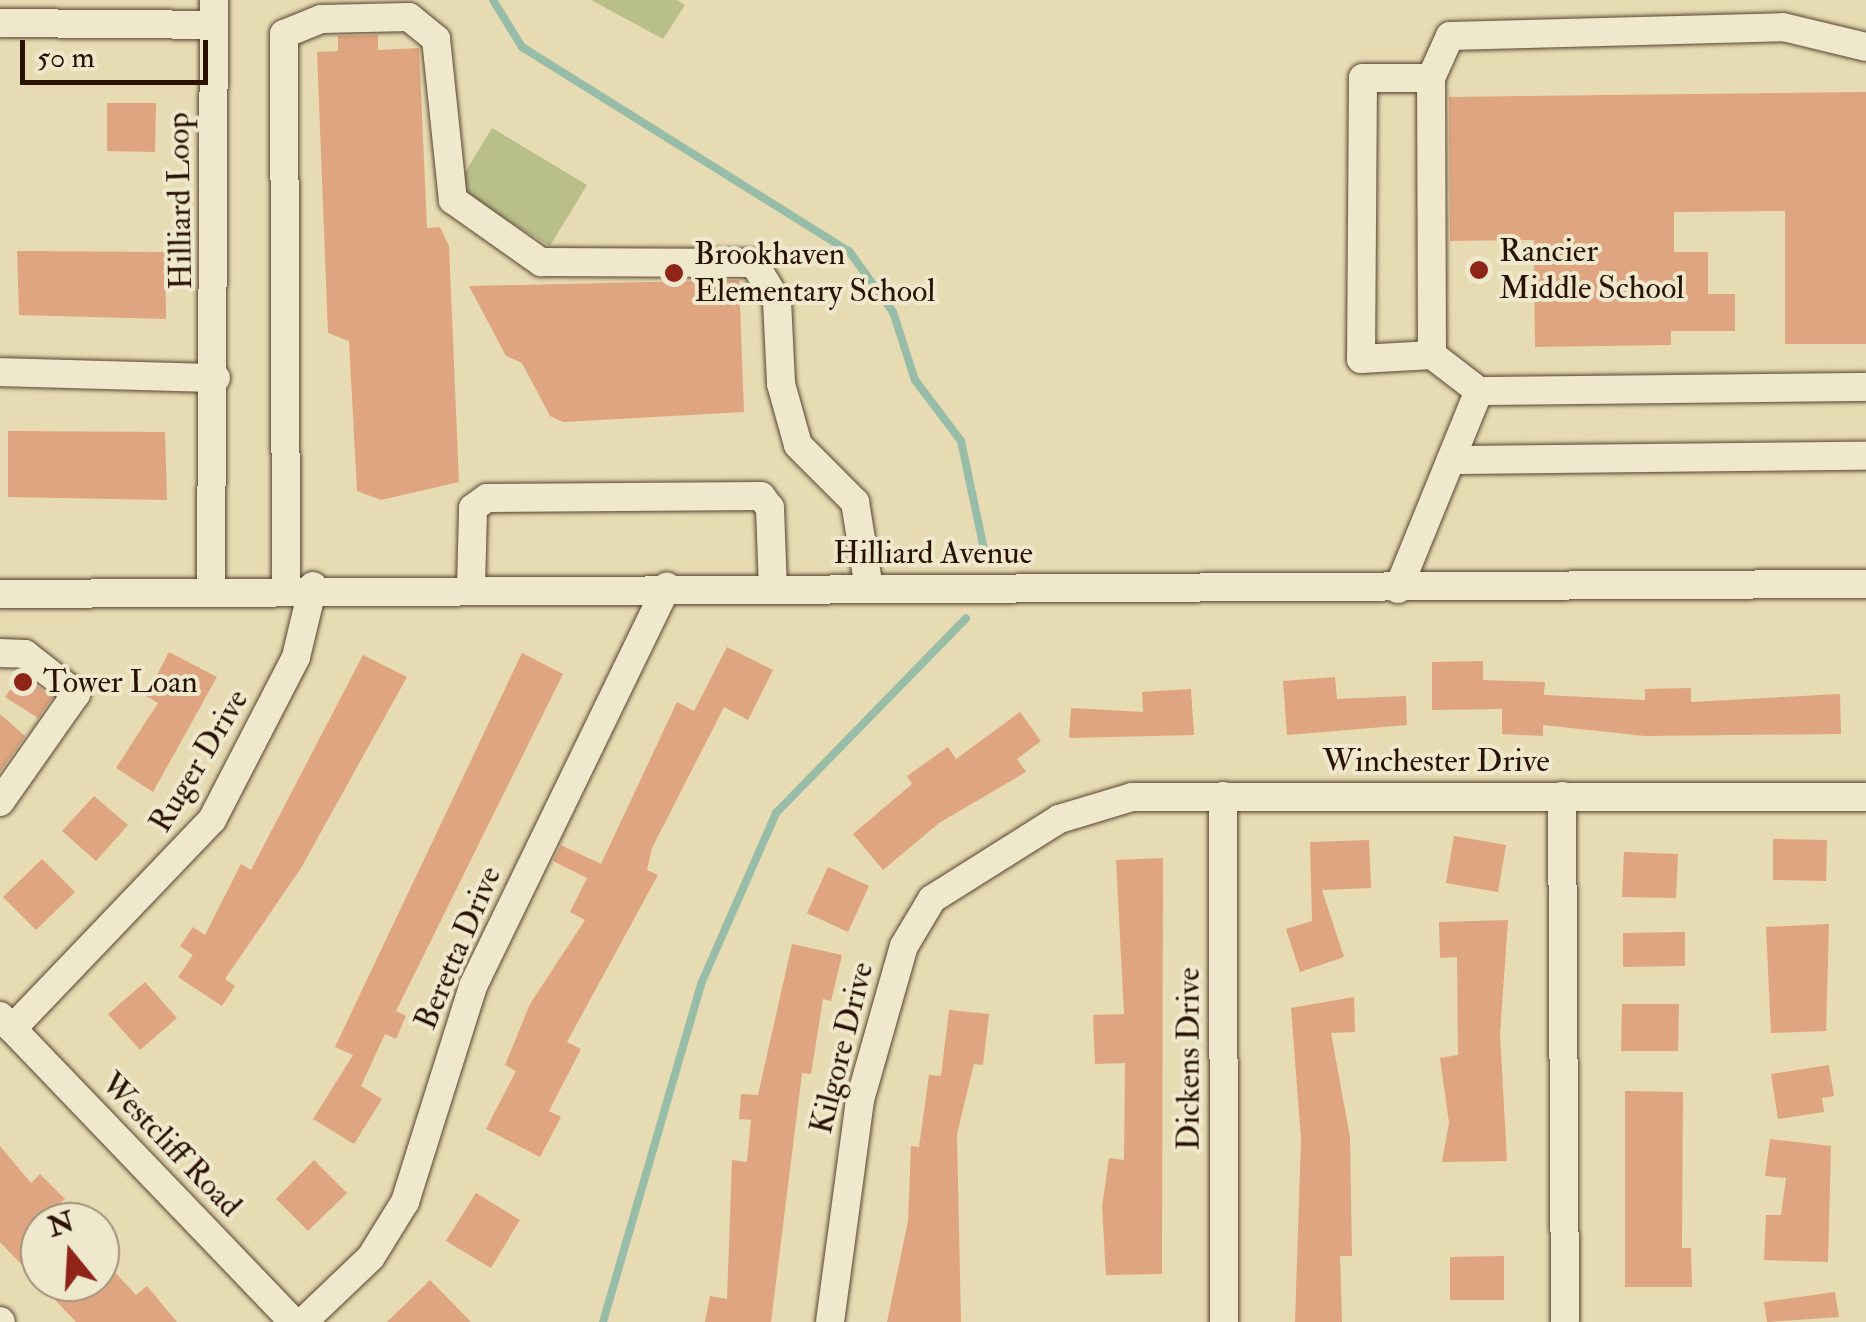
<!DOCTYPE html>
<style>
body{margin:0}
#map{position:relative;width:1866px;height:1322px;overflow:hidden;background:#e6dbb2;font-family:"IM FELL Double Pica",serif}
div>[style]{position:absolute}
.green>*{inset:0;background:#b8bf89}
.stream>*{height:8px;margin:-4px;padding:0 4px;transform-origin:4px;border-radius:4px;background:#97bca7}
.building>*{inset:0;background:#dfa480}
.roads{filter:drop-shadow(0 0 2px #59442f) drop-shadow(0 0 2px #59442f)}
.minor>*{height:28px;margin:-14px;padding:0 14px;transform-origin:14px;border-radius:14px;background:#efe8cd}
.dots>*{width:28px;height:28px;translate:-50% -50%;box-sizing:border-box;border:5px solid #efe8cd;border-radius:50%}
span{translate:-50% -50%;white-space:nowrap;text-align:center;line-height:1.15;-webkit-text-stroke:8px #efe8cd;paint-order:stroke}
.street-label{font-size:32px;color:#2a1203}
.poi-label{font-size:32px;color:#2a1203}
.left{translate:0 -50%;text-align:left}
.north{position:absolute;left:20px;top:1202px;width:100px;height:100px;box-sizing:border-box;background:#efe8cd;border:2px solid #a0927c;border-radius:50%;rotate:342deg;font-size:28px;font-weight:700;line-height:40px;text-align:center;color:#2a1203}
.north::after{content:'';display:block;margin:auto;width:35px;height:45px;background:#8f2418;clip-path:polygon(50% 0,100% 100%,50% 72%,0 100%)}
.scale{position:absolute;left:20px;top:40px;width:188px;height:45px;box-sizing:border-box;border:5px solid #2a1203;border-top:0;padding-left:12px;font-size:30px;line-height:35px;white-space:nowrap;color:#2a1203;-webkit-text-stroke:8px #efe8cd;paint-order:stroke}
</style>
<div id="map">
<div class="green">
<div style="clip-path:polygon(591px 0,677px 0,685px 5px,663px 39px)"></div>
<div style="clip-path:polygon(492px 128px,587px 185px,550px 246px,455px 189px)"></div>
</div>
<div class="stream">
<div style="left:493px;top:0;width:55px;rotate:58.3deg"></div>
<div style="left:522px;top:47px;width:385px;rotate:32deg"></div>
<div style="left:849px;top:251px;width:75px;rotate:54.2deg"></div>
<div style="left:893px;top:312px;width:71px;rotate:72.1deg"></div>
<div style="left:915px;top:380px;width:76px;rotate:53deg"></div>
<div style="left:961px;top:441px;width:110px;rotate:78deg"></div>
<div style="left:603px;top:1322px;width:352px;rotate:-73.8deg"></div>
<div style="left:701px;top:984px;width:187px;rotate:-66.3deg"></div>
<div style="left:776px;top:813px;width:272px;rotate:-45.7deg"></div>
</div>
<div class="building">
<div style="clip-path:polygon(378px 35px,378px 50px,419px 48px,427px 228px,440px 227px,449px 246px,459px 482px,381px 500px,357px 491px,349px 341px,328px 333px,317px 52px,338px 51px,338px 36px)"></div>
<div style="clip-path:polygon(1866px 92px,1866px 344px,1785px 344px,1785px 211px,1674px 212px,1674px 252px,1708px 252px,1708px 294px,1735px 294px,1735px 331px,1671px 331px,1671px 345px,1535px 347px,1534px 240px,1450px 241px,1449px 97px)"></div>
<div style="clip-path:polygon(107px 103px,156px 103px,155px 152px,107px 151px)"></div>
<div style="clip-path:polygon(17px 251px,165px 252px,166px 319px,19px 315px)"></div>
<div style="clip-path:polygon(739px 280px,744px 412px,563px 422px,550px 416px,522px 363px,506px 356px,469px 286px)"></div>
<div style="clip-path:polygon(8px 431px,165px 432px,167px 500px,8px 497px)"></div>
<div style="clip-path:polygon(727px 647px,773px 670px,748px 720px,724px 707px,652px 848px,647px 870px,658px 875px,567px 1042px,581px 1049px,549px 1111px,561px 1117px,540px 1157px,486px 1129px,516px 1071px,505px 1065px,530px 1004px,585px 920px,570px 912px,587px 878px,553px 861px,561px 845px,601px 864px,677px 702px,694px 711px)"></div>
<div style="clip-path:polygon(169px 652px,217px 677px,153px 792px,116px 768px,158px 703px,146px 696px)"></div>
<div style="clip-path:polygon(522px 653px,563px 674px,396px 1011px,406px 1016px,396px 1039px,385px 1034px,361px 1086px,382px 1099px,354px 1144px,313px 1119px,353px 1055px,335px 1047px)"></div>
<div style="clip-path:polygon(363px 655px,407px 677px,301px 868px,225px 979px,235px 986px,222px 1006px,178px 977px,193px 955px,180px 946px,193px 927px,205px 935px,241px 864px,251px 870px)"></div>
<div style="clip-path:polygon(1483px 661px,1483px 680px,1545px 682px,1544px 695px,1645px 700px,1645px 689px,1691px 688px,1691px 702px,1840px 694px,1841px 734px,1645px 736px,1543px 725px,1543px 736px,1502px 734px,1502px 709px,1432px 710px,1432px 662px)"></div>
<div style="clip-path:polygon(22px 674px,52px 698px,38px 718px,5px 697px)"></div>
<div style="clip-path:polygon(1335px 677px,1337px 699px,1406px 696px,1407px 725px,1287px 735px,1283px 681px)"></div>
<div style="clip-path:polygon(1191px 689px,1194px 735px,1069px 738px,1071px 708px,1143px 712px,1142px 692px)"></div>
<div style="clip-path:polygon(1020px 712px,1041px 741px,1017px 759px,1026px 772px,939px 823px,883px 870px,853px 834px,912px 784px,907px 776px,948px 747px,956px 759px)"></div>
<div style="clip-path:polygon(0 714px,25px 736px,0 772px)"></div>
<div style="clip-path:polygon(94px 796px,128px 825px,96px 861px,62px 831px)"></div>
<div style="clip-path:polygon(1454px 836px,1506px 845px,1498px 892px,1446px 883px)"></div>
<div style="clip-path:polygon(1773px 839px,1827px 840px,1826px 881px,1773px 880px)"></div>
<div style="clip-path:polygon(1369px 840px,1371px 888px,1322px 890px,1344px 957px,1300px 972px,1286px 929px,1312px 921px,1310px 842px)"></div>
<div style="clip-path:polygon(1624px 852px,1678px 854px,1676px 898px,1622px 897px)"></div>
<div style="clip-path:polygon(1163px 858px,1162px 1274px,1106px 1275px,1102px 1206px,1109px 1158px,1124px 1160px,1125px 1063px,1095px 1064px,1093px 1015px,1124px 1014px,1116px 860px)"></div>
<div style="clip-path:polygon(42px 859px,75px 892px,36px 930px,3px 897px)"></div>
<div style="clip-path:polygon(828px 867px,869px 886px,848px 932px,807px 913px)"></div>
<div style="clip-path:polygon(1508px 920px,1500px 1034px,1507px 1161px,1442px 1162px,1449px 1123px,1440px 1058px,1458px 1055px,1457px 957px,1440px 958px,1439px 922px)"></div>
<div style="clip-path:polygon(1829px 924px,1826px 1031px,1771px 1033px,1766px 927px)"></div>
<div style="clip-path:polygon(1685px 932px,1685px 966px,1623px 967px,1623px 933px)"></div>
<div style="clip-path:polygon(792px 944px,842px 955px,831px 1001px,823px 999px,811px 1074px,802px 1073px,771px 1322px,705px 1322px,710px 1296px,727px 1299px,732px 1160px,747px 1162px,751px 1120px,739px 1119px,741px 1094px,758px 1095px)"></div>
<div style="clip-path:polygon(145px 982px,177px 1018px,140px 1050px,108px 1014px)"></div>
<div style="clip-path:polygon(1354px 997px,1355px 1032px,1331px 1033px,1350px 1137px,1352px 1256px,1340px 1256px,1342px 1322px,1295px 1322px,1301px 1139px,1291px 1008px)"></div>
<div style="clip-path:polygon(1622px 1004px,1679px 1004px,1678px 1051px,1621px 1051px)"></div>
<div style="clip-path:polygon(949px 1010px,989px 1014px,983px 1065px,974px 1064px,957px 1134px,961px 1322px,887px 1322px,908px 1221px,911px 1146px,919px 1147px,929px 1075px,941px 1076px)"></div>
<div style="clip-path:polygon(1829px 1065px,1834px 1096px,1822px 1098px,1824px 1112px,1778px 1119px,1771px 1074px)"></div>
<div style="clip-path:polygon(1625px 1091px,1683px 1092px,1682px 1248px,1691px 1248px,1692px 1287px,1625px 1287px)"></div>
<div style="clip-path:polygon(1770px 1139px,1831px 1146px,1828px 1262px,1764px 1260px,1766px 1215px,1781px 1215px,1786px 1178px,1765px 1176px)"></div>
<div style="clip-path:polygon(0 1146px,31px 1183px,40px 1174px,65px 1199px,40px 1222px,40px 1282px,100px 1282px,100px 1256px,136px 1295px,147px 1286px,177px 1322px,76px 1322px,0 1242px)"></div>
<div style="clip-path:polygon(314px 1160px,347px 1193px,308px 1231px,276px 1199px)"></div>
<div style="clip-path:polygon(476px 1193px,520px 1220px,491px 1268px,446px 1241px)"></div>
<div style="clip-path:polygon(1504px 1256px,1504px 1300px,1450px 1300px,1450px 1257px)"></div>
<div style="clip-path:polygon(430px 1280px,471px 1322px,387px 1322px)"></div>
<div style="clip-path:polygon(1835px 1292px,1839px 1317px,1767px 1322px,1764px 1302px)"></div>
</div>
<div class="roads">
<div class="minor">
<div style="left:0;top:23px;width:212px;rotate:0.5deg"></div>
<div style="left:1431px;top:78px;width:68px;rotate:180deg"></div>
<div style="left:1363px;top:78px;width:281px;rotate:90.4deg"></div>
<div style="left:1361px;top:359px;width:71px;rotate:-3.2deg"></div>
<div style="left:0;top:372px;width:216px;rotate:1.6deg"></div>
<div style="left:1479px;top:391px;width:59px;rotate:-142.5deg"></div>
<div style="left:1432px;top:355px;width:277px;rotate:-90.2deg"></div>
<div style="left:1431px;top:78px;width:46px;rotate:-65.7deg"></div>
<div style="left:1450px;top:36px;width:333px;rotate:-1.5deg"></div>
<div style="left:1783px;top:27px;width:85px;rotate:13.5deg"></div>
<div style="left:1451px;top:460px;width:415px;rotate:-0.6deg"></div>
<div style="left:286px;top:587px;width:553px;rotate:-90.21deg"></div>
<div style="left:284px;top:34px;width:40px;rotate:-22deg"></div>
<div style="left:321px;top:19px;width:88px;rotate:-1.3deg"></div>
<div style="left:409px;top:17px;width:35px;rotate:39deg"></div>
<div style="left:436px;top:39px;width:162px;rotate:84deg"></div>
<div style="left:453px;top:200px;width:108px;rotate:35.2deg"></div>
<div style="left:541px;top:262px;width:213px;rotate:0.3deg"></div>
<div style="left:754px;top:263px;width:44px;rotate:58.8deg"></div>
<div style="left:777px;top:301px;width:83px;rotate:87.2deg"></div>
<div style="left:781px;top:384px;width:63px;rotate:74.4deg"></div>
<div style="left:798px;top:445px;width:81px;rotate:45deg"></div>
<div style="left:855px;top:502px;width:87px;rotate:80.8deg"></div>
<div style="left:471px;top:587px;width:79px;rotate:-88.5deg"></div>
<div style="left:473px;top:508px;width:17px;rotate:-36deg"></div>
<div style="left:487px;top:498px;width:274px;rotate:-0.4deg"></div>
<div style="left:761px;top:496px;width:15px;rotate:53deg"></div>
<div style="left:770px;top:508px;width:80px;rotate:87.9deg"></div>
<div style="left:211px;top:588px;width:588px;rotate:-89.71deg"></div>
<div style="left:1398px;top:589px;width:214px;rotate:-67.8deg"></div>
<div style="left:1479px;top:391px;width:387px;rotate:-0.6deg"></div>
<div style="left:0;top:594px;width:1866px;rotate:-0.31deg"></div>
<div style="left:0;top:653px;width:25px;rotate:2deg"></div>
<div style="left:25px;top:654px;width:65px;rotate:38.1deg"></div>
<div style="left:76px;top:694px;width:132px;rotate:125.1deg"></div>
<div style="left:1223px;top:796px;width:526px;rotate:89.89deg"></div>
<div style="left:1562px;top:796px;width:526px;rotate:89.67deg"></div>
<div style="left:0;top:1016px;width:424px;rotate:46.2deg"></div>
<div style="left:12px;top:1029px;width:289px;rotate:-46.3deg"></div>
<div style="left:212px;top:820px;width:183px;rotate:-62.7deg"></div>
<div style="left:296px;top:657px;width:73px;rotate:-76.5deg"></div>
<div style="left:0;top:1321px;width:1px;rotate:45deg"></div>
<div style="left:303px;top:1322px;width:94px;rotate:-43.7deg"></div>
<div style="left:371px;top:1257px;width:65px;rotate:-58.3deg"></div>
<div style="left:405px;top:1202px;width:226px;rotate:-72.5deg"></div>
<div style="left:473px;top:986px;width:444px;rotate:-64.1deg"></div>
<div style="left:830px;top:1322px;width:224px;rotate:-82.3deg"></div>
<div style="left:860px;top:1100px;width:160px;rotate:-74.1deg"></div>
<div style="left:904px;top:946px;width:55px;rotate:-59.2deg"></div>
<div style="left:932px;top:899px;width:150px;rotate:-32.2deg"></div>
<div style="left:1059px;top:819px;width:76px;rotate:-16.8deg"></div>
<div style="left:1132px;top:797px;width:734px"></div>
</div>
</div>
<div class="dots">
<div style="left:1479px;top:270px;background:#8f2418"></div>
<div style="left:674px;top:273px;background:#8f2418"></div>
<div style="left:23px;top:682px;background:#8f2418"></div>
</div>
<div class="street-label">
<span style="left:180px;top:201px;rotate:-91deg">Hilliard Loop</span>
<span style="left:933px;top:553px">Hilliard Avenue</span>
<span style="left:199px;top:761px;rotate:-59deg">Ruger Drive</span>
<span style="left:1436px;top:761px">Winchester Drive</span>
<span style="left:458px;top:948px;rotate:-67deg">Beretta Drive</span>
<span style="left:842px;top:1048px;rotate:-76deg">Kilgore Drive</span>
<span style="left:1189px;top:1059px;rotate:-90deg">Dickens Drive</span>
<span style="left:171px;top:1145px;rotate:46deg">Westcliff Road</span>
</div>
<div class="poi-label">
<span class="left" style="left:1499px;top:270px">Rancier<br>Middle School</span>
<span class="left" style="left:694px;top:273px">Brookhaven<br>Elementary School</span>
<span class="left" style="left:43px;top:682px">Tower Loan</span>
</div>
<div class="north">N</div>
<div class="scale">50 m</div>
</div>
